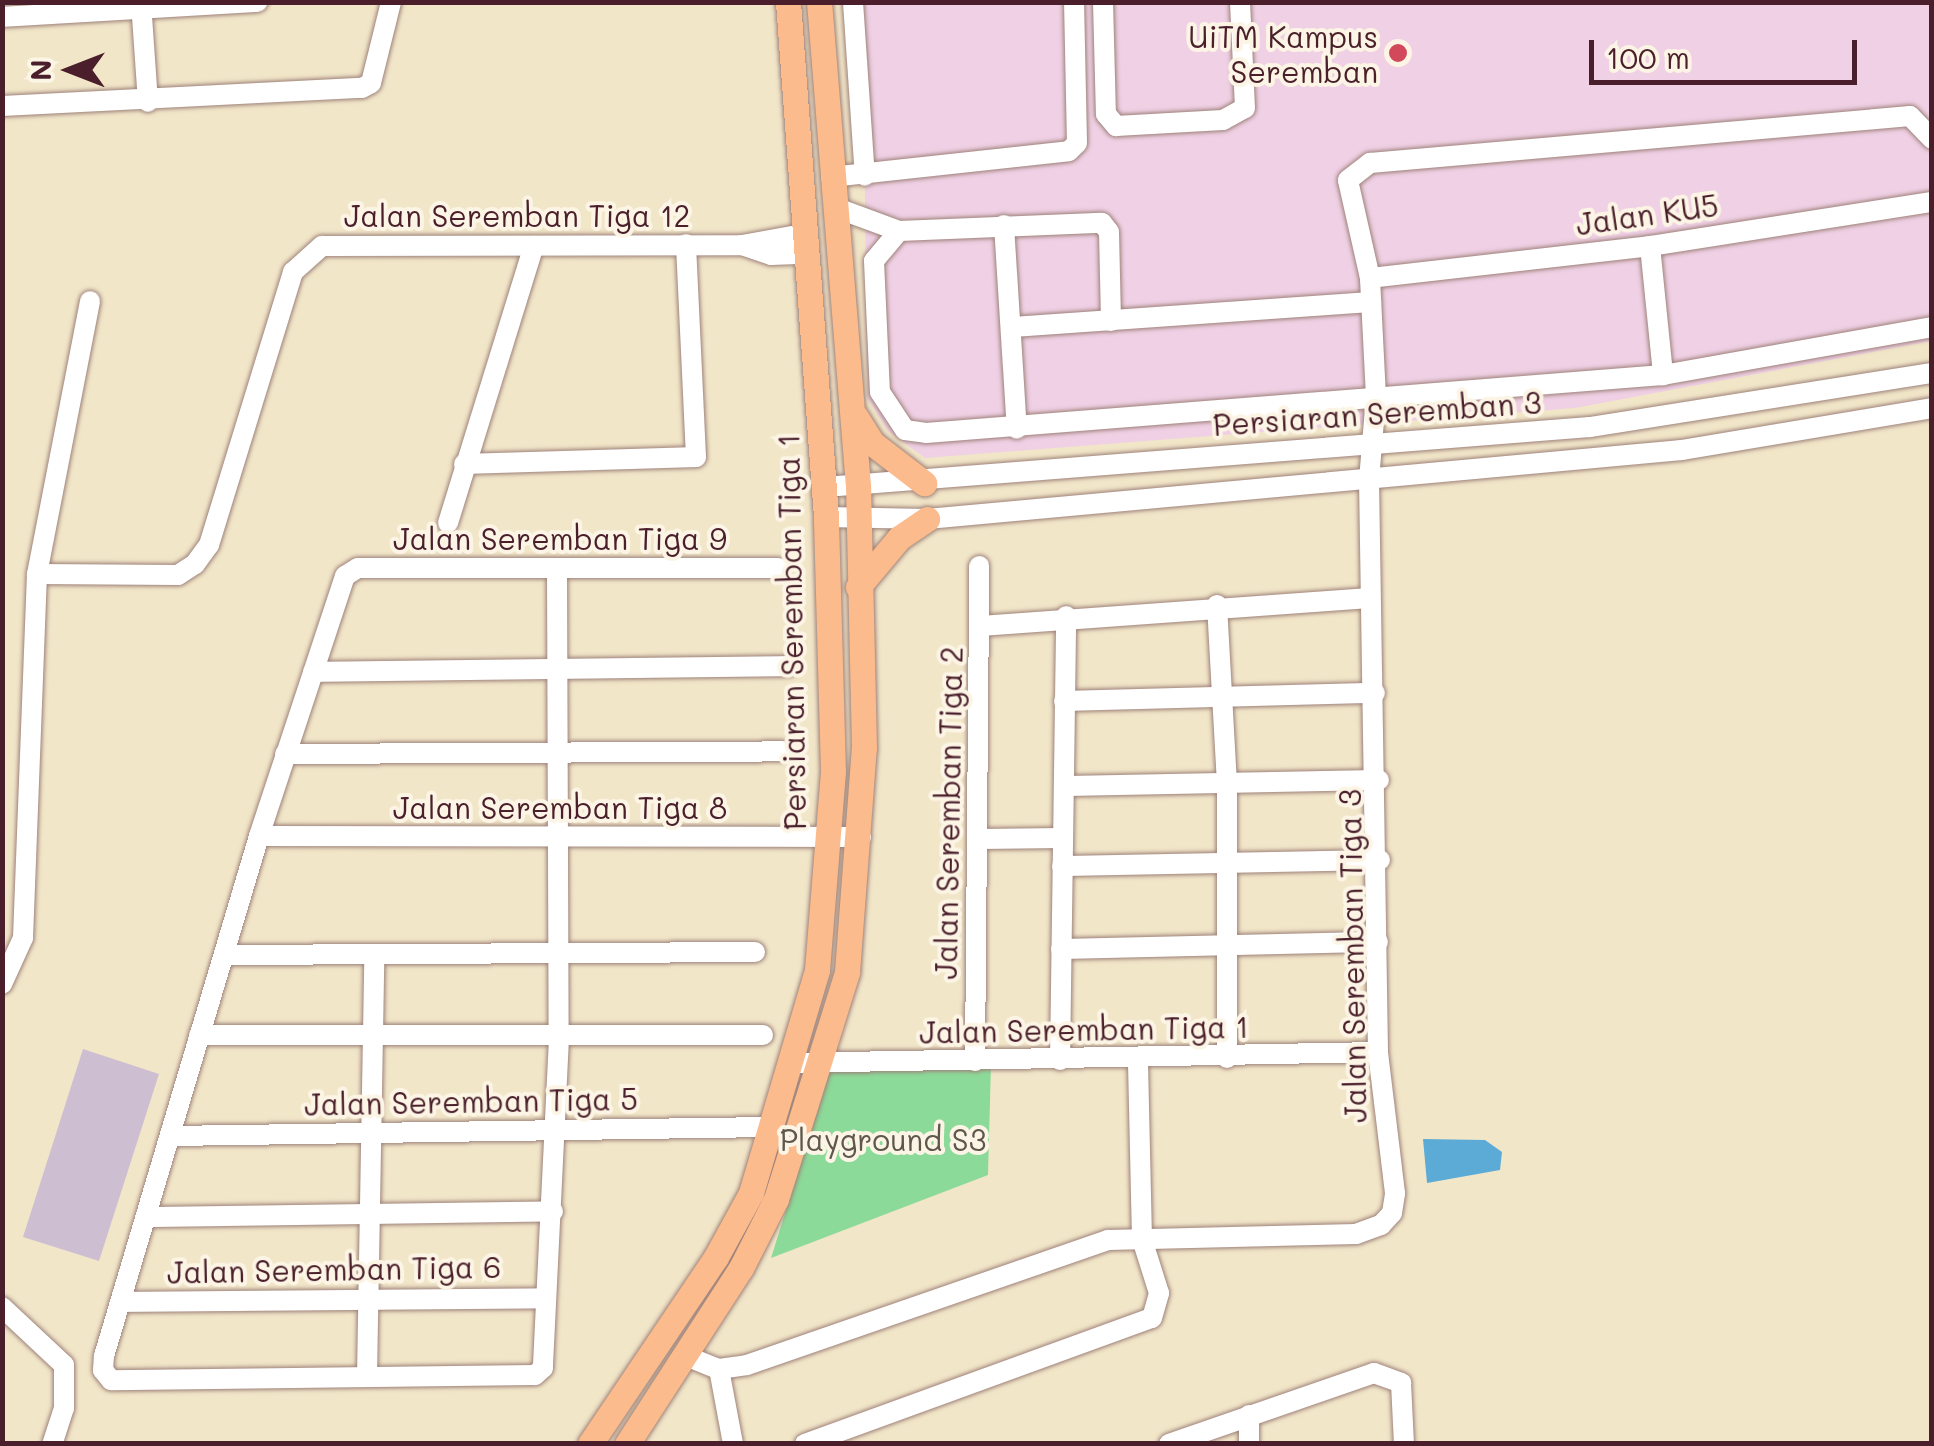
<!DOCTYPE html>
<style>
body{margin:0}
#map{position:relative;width:1934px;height:1446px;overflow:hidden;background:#f2e6c9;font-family:Mali,sans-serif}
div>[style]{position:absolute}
.built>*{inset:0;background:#f0d0e5}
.industrial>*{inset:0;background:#cebed2}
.green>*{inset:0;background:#8cda99}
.water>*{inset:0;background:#5cabd6}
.roads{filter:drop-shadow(0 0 2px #9e827a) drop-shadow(0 0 2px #9e827a)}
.minor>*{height:20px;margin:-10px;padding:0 10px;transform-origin:10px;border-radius:10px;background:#fff}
.major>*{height:25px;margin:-12.5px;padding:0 12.5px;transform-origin:12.5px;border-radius:12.5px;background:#fbbb8c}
.dots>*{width:28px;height:28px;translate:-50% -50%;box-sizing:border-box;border:5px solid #fcf5e5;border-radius:50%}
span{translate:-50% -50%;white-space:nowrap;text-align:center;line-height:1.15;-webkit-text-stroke:8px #fcf5e5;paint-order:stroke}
.poi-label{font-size:30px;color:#4a1f2b}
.right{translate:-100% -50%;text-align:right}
.street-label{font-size:30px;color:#4a1f2b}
.park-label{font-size:30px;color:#5e574c}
.frame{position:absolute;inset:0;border:5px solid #4a1f2b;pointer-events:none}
.north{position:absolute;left:20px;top:20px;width:100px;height:100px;-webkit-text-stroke:8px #fcf5e5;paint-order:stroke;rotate:270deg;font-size:28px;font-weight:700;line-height:40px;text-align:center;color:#4a1f2b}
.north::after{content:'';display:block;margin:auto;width:35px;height:45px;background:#4a1f2b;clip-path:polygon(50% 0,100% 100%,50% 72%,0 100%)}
.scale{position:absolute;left:1589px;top:40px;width:268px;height:45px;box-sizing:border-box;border:5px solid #4a1f2b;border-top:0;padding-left:12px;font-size:30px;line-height:35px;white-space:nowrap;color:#4a1f2b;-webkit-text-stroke:8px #fcf5e5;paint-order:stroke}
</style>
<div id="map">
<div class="built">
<div style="clip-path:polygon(863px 3px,1931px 3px,1931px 341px,1575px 408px,925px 458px,888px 431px,867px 397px)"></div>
</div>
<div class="industrial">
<div style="clip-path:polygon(83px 1049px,159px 1074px,99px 1261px,23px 1237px)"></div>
</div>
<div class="green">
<div style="clip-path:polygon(991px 1064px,988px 1175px,771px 1258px,830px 1070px)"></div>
</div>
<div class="water">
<div style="clip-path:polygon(1423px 1139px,1485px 1140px,1502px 1152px,1500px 1170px,1427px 1183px)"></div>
</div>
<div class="roads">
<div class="minor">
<div style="left:141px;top:2px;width:100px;rotate:86deg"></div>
<div style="left:853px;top:2px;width:174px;rotate:86.1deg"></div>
<div style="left:1103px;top:2px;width:112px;rotate:88.5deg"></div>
<div style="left:1106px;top:114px;width:16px;rotate:50deg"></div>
<div style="left:1116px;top:126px;width:107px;rotate:-3.2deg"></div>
<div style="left:1223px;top:120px;width:25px;rotate:-29deg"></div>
<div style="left:1245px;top:108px;width:106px;rotate:-92.7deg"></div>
<div style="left:2px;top:17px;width:256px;rotate:-3.4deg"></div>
<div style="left:2px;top:106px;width:360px;rotate:-2.9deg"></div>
<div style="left:362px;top:88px;width:10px;rotate:-29deg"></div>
<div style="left:371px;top:83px;width:83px;rotate:-76.1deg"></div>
<div style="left:831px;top:177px;width:239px;rotate:-6.2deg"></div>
<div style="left:1069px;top:151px;width:11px;rotate:-45deg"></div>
<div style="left:1077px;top:143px;width:141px;rotate:-91.2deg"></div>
<div style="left:834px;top:207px;width:69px;rotate:20.3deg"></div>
<div style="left:899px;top:231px;width:203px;rotate:-2.3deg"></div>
<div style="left:1102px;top:223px;width:11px;rotate:52deg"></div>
<div style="left:1109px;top:232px;width:89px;rotate:88.7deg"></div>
<div style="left:1004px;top:225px;width:204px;rotate:86.4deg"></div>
<div style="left:899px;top:231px;width:39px;rotate:130deg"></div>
<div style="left:874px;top:261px;width:131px;rotate:87.4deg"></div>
<div style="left:880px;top:392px;width:45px;rotate:56.7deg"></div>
<div style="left:905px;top:430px;width:21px;rotate:8deg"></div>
<div style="left:926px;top:433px;width:739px;rotate:-4.5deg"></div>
<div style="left:1663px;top:375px;width:273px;rotate:-10.1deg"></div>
<div style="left:742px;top:245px;width:63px;rotate:-10.1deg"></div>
<div style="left:1650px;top:246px;width:130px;rotate:84.2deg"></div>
<div style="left:1370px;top:278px;width:282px;rotate:-6.5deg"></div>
<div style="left:1650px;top:246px;width:285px;rotate:-8.9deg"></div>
<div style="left:1012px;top:327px;width:360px;rotate:-4deg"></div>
<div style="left:464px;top:464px;width:232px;rotate:-1.7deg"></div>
<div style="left:696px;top:457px;width:213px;rotate:-92.7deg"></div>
<div style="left:825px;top:487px;width:767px;rotate:-4.48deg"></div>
<div style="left:1590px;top:427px;width:346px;rotate:-9deg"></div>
<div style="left:826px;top:517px;width:101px;rotate:1.1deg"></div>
<div style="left:927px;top:519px;width:758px;rotate:-5.22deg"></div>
<div style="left:1682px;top:450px;width:254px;rotate:-9.5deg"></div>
<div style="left:448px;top:523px;width:290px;rotate:-72.8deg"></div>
<div style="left:557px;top:569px;width:469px;rotate:89.8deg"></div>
<div style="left:559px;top:1038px;width:330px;rotate:92.8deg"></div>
<div style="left:543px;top:1368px;width:11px;rotate:139deg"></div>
<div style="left:535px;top:1375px;width:424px;rotate:179.3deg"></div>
<div style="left:111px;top:1380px;width:13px;rotate:-129deg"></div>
<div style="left:103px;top:1370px;width:14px;rotate:-86deg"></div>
<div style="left:104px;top:1356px;width:543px;rotate:-73.4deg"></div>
<div style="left:259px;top:836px;width:274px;rotate:-71.7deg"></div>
<div style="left:345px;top:576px;width:15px;rotate:-32deg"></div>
<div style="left:358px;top:568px;width:420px"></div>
<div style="left:37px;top:574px;width:141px;rotate:0.4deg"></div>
<div style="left:178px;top:575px;width:20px;rotate:-33deg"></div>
<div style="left:195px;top:564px;width:24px;rotate:-54deg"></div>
<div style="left:209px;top:545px;width:286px;rotate:-72.9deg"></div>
<div style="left:293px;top:272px;width:39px;rotate:-42deg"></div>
<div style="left:322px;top:246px;width:420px;rotate:-0.1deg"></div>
<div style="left:742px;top:245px;width:31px;rotate:19deg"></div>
<div style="left:771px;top:255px;width:34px;rotate:-2deg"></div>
<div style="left:1217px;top:605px;width:177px;rotate:86.8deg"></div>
<div style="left:1227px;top:782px;width:276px;rotate:90deg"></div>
<div style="left:980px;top:626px;width:391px;rotate:-4.1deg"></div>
<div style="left:313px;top:672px;width:476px;rotate:-0.7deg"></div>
<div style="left:1064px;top:701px;width:311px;rotate:-1.5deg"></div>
<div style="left:285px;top:754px;width:497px;rotate:-0.3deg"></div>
<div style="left:1064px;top:786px;width:315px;rotate:-1.1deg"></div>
<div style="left:259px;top:836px;width:602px;rotate:0.1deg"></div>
<div style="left:980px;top:839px;width:82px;rotate:-0.7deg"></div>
<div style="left:1062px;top:866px;width:318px;rotate:-1.1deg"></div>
<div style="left:1061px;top:949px;width:317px;rotate:-1.3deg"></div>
<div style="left:225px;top:955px;width:530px;rotate:-0.32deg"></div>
<div style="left:2px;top:984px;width:51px;rotate:-65.5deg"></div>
<div style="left:23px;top:938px;width:364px;rotate:-87.8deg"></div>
<div style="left:37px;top:574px;width:278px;rotate:-79deg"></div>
<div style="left:199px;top:1035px;width:564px"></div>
<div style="left:1060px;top:1060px;width:444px;rotate:-89.2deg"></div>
<div style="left:975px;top:1061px;width:495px;rotate:-89.5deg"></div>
<div style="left:790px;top:1063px;width:588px;rotate:-1.07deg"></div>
<div style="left:170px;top:1136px;width:603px;rotate:-0.86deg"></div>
<div style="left:146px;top:1217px;width:407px;rotate:-0.8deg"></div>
<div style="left:123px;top:1302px;width:423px;rotate:-0.5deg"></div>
<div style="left:2px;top:1307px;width:85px;rotate:43.1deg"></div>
<div style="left:64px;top:1365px;width:43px;rotate:90deg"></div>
<div style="left:64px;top:1408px;width:38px;rotate:108deg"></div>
<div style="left:686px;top:1356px;width:35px;rotate:22deg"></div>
<div style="left:719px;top:1369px;width:28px;rotate:-8deg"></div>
<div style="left:747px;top:1365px;width:382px;rotate:-19.1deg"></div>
<div style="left:1108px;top:1240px;width:248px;rotate:-1.4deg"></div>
<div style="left:1356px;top:1234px;width:27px;rotate:-20deg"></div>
<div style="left:1381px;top:1225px;width:16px;rotate:-47deg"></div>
<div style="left:1392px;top:1213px;width:20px;rotate:-81deg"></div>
<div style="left:1395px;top:1193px;width:142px;rotate:-96.9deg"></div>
<div style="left:1378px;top:1052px;width:572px;rotate:-90.9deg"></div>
<div style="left:1369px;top:480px;width:83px;rotate:-85.2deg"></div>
<div style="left:1376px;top:397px;width:119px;rotate:-92.9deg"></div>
<div style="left:1370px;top:278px;width:100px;rotate:-102.7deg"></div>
<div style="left:1348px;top:180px;width:28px;rotate:-38deg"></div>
<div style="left:1370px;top:163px;width:542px;rotate:-4.97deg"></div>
<div style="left:1910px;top:116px;width:32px;rotate:46deg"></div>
<div style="left:719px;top:1369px;width:76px;rotate:79.4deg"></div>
<div style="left:367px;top:1377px;width:421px;rotate:-89deg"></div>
<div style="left:1249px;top:1415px;width:29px;rotate:90deg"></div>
<div style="left:805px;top:1444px;width:369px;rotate:-20deg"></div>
<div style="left:1152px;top:1318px;width:26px;rotate:-74deg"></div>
<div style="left:1159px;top:1293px;width:57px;rotate:-107.5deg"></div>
<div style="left:1142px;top:1239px;width:180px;rotate:-91.3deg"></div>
<div style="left:1169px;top:1444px;width:217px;rotate:-19.1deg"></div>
<div style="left:1374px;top:1373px;width:29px;rotate:20deg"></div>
<div style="left:1401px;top:1383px;width:61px;rotate:87.2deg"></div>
</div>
<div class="major">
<div style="left:856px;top:417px;width:31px;rotate:58deg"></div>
<div style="left:872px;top:443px;width:66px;rotate:37.6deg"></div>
<div style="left:858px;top:587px;width:64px;rotate:-50.1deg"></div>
<div style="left:899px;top:538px;width:34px;rotate:-34deg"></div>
<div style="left:590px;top:1444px;width:225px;rotate:-56deg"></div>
<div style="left:716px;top:1257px;width:73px;rotate:-61.3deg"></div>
<div style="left:751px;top:1193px;width:233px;rotate:-73.5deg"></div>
<div style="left:817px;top:970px;width:199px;rotate:-85.4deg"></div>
<div style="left:833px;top:772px;width:255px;rotate:-91.6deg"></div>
<div style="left:826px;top:517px;width:516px;rotate:-94.22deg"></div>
<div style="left:627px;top:1444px;width:210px;rotate:-57.1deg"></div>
<div style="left:741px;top:1268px;width:77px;rotate:-63.1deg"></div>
<div style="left:776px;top:1199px;width:238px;rotate:-72.6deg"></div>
<div style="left:847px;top:972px;width:225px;rotate:-85.7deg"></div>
<div style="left:864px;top:748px;width:262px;rotate:-91.3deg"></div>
<div style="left:858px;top:486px;width:486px;rotate:-94.6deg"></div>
</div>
</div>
<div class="dots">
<div style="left:1398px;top:53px;background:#d1495b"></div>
</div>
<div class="poi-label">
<span class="right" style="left:1378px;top:53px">UiTM Kampus<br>Seremban</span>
</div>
<div class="street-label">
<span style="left:1647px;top:214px;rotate:-8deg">Jalan KU5</span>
<span style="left:517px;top:215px">Jalan Seremban Tiga 12</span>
<span style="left:1377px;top:413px;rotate:-4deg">Persiaran Seremban 3</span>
<span style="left:560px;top:538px">Jalan Seremban Tiga 9</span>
<span style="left:791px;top:632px;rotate:-91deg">Persiaran Seremban Tiga 1</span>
<span style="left:560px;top:807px">Jalan Seremban Tiga 8</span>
<span style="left:948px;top:813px;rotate:-89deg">Jalan Seremban Tiga 2</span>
<span style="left:1352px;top:956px;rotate:-91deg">Jalan Seremban Tiga 3</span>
<span style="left:1084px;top:1029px;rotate:-1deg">Jalan Seremban Tiga 1</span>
<span style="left:471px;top:1101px;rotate:-1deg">Jalan Seremban Tiga 5</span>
<span style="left:334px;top:1269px;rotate:-1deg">Jalan Seremban Tiga 6</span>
</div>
<div class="park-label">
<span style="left:883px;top:1139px">Playground S3</span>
</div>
<div class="frame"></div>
<div class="north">N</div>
<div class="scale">100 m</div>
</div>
